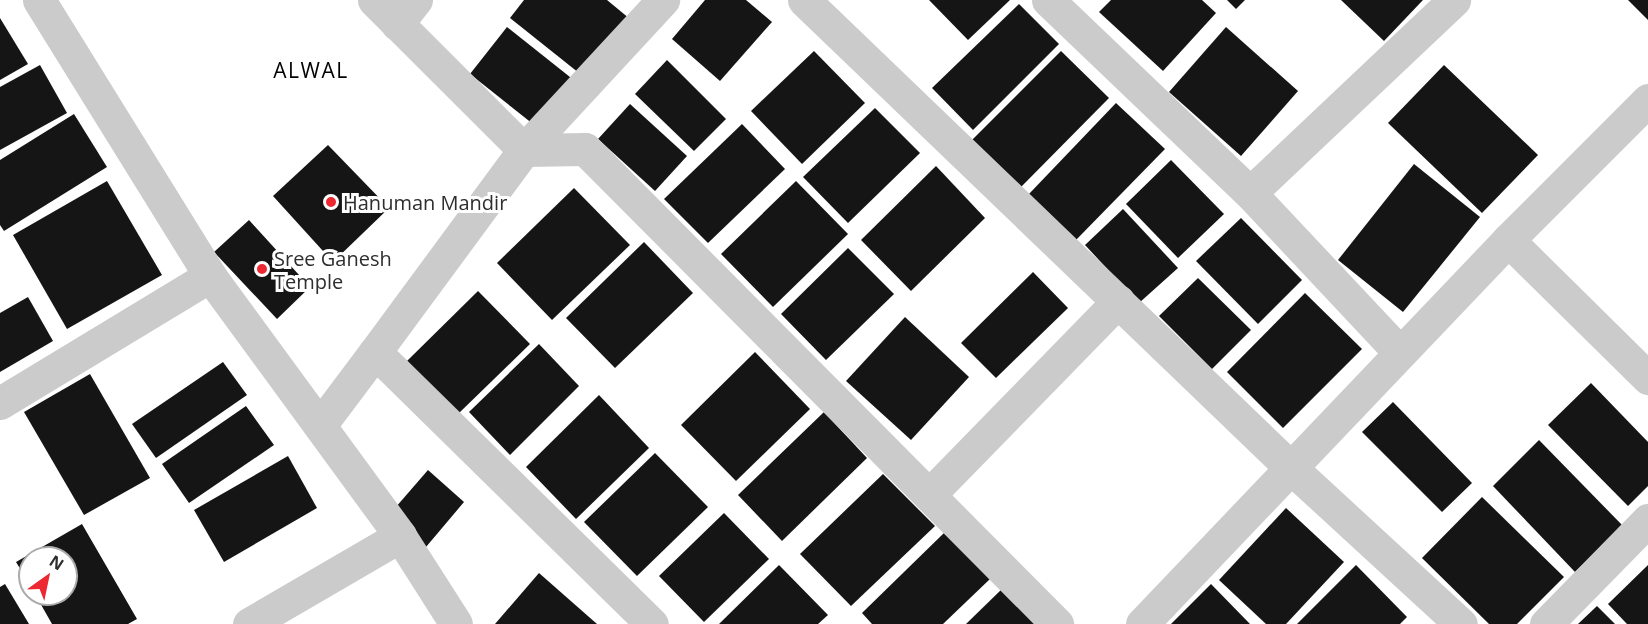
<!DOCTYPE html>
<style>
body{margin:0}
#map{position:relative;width:1648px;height:624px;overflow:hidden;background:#fff;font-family:"Open Sans",sans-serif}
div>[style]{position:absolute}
.building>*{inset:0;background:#151515}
.minor>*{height:33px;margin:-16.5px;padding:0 16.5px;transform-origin:16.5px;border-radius:16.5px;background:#cbcbcb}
.dots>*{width:16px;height:16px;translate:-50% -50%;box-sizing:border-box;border:3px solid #fff;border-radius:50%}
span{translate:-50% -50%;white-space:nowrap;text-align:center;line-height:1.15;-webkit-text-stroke:6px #fff;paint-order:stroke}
.poi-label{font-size:20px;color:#2e2e2e}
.left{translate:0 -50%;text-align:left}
.neighbourhood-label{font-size:21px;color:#000;letter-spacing:1.5px}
.north{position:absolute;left:18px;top:546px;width:60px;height:60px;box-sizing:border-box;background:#fff;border:2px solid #ababab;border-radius:50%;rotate:33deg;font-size:16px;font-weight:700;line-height:24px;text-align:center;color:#2e2e2e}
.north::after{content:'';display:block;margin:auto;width:21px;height:27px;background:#ec2832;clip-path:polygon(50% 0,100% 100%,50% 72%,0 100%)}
</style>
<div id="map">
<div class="building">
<div style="clip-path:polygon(524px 0,607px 0,630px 19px,584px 77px,510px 18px)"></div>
<div style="clip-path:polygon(705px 0,746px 0,772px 22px,720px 81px,672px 39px)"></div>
<div style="clip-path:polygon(929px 0,1010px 0,968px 40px)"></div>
<div style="clip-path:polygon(1111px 0,1202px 0,1216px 13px,1163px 71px,1099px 12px)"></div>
<div style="clip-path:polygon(1227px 0,1245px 0,1236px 9px)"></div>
<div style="clip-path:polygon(1341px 0,1423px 0,1384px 41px)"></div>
<div style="clip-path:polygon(1628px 0,1648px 0,1648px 20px)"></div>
<div style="clip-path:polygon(1019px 4px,1059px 44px,973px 130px,932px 88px)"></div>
<div style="clip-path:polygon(0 18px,28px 64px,0 80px)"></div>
<div style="clip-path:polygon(507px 27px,575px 81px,538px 128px,470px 74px)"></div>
<div style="clip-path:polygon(1226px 27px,1298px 91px,1241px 156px,1169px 92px)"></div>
<div style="clip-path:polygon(814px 51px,865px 103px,802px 164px,751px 111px)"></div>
<div style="clip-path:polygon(1061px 51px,1109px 98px,1020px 188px,971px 141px)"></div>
<div style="clip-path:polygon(667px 60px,726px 119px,694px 151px,635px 94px)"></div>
<div style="clip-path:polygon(40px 65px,67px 113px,0 150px,0 87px)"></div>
<div style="clip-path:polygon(1444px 65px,1538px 155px,1482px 213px,1388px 123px)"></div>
<div style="clip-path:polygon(1116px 103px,1165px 149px,1075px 241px,1028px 195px)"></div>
<div style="clip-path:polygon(630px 104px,687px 156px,655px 191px,598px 139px)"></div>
<div style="clip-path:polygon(875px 108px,920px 153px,848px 223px,803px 177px)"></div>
<div style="clip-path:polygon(74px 114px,107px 167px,4px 231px,0 225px,0 160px)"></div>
<div style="clip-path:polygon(742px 124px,785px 169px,708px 243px,664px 199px)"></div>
<div style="clip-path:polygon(328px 145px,389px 208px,333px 262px,273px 196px)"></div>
<div style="clip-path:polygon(1171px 160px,1224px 214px,1178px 258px,1126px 204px)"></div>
<div style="clip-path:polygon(1414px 164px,1480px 217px,1403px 312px,1338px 260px)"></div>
<div style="clip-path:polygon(936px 166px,985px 218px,911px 291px,861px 240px)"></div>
<div style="clip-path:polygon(107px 181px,162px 275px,67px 329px,13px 235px)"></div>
<div style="clip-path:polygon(796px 181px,848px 234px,773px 307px,721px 254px)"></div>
<div style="clip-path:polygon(574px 188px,630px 245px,552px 320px,497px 263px)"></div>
<div style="clip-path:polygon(1123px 209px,1178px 268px,1139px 303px,1085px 245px)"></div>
<div style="clip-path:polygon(1241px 218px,1302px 280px,1258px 324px,1196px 261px)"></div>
<div style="clip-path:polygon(249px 220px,310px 287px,277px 319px,214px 252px)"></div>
<div style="clip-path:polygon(644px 242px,693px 293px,615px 368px,566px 318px)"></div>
<div style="clip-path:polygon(848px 248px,894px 294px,826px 360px,781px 314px)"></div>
<div style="clip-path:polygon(1033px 272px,1068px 308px,996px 378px,961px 343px)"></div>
<div style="clip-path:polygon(1198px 278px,1251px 330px,1212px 369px,1159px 316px)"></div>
<div style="clip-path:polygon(478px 291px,530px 344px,458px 414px,407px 361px)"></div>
<div style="clip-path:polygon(1305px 293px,1362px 349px,1283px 428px,1227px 372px)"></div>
<div style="clip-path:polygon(28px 297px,53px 341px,0 372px,0 313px)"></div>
<div style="clip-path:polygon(905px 317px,969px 377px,911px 440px,846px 381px)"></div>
<div style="clip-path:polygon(539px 344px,579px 386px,510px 455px,469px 412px)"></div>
<div style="clip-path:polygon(755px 352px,810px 409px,736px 481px,681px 425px)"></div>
<div style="clip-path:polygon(223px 362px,247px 395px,156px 458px,132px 424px)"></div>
<div style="clip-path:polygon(90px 374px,150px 478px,84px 515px,24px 412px)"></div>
<div style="clip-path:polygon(1591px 383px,1648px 442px,1648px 486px,1628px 506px,1548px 425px)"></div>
<div style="clip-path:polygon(599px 395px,649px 448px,576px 519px,526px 467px)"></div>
<div style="clip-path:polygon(1393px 402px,1472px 483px,1442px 512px,1362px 432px)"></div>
<div style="clip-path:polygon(246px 406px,274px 445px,189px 503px,162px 464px)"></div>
<div style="clip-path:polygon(824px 412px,867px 458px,782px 541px,738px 495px)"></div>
<div style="clip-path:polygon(1539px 440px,1623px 526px,1575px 572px,1493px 486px)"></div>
<div style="clip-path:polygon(655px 453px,708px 507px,637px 576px,584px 522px)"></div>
<div style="clip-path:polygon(288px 456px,317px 508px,224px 562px,194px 510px)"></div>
<div style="clip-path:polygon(428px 470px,464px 502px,426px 547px,389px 515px)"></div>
<div style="clip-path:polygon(883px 474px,935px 526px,851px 606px,800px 554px)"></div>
<div style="clip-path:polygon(1482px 497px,1564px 577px,1517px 624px,1489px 624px,1422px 558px)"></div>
<div style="clip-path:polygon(1286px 508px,1344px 562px,1286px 624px,1266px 624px,1219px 580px)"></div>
<div style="clip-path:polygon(724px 513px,769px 559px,704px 622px,659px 576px)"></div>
<div style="clip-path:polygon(82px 524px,137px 619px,128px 624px,52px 624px,35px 594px,66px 594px,66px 558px,30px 558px,30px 585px,16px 562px)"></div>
<div style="clip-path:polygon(945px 532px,990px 579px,943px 624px,872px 624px,862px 613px)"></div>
<div style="clip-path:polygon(779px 565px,828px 615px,818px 624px,719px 624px)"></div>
<div style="clip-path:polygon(1356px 565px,1407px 617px,1400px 624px,1297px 624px)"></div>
<div style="clip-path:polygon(1648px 565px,1648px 624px,1627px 624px,1608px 604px)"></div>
<div style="clip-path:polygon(539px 573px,597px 624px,495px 624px)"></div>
<div style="clip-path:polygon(5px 584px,29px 624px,0 624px,0 587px)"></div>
<div style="clip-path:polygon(1211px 584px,1250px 624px,1171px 624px)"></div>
<div style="clip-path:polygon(1004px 587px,1039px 624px,966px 624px)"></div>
<div style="clip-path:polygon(1597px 606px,1615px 624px,1578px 624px)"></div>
</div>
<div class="minor">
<div style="left:39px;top:0;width:325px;rotate:58.2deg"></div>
<div style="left:210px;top:276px;width:322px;rotate:53.8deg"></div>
<div style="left:400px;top:536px;width:104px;rotate:57.5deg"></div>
<div style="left:374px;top:0;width:212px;rotate:45deg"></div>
<div style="left:524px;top:150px;width:61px;rotate:-0.9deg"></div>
<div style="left:585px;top:149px;width:670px;rotate:45.18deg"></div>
<div style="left:804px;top:0;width:674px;rotate:43.86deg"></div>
<div style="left:1290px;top:467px;width:232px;rotate:42.6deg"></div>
<div style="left:1048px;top:0;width:279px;rotate:43.7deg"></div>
<div style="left:1250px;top:193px;width:219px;rotate:46.8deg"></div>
<div style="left:397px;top:24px;width:31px;rotate:-52deg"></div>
<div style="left:1250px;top:193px;width:281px;rotate:-43.4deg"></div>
<div style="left:1508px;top:240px;width:197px;rotate:44.6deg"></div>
<div style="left:375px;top:352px;width:251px;rotate:-53.6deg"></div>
<div style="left:524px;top:150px;width:205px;rotate:-47.2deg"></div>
<div style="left:0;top:403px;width:245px;rotate:-31.2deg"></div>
<div style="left:321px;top:424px;width:90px;rotate:-53.1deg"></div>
<div style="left:375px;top:352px;width:388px;rotate:44.5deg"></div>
<div style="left:929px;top:495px;width:271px;rotate:-45.7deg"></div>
<div style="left:249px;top:624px;width:175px;rotate:-30.2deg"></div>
<div style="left:1142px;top:624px;width:530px;rotate:-46.37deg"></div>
<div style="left:1508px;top:240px;width:198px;rotate:-45deg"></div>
<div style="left:1546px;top:624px;width:146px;rotate:-45.6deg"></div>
</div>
<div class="dots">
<div style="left:331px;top:202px;background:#ec2832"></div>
<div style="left:262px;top:269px;background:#ec2832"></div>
</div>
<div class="poi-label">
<span class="left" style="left:343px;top:202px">Hanuman Mandir</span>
<span class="left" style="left:274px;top:270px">Sree Ganesh<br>Temple</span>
</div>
<div class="neighbourhood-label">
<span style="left:311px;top:70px">ALWAL</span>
</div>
<div class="north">N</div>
</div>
